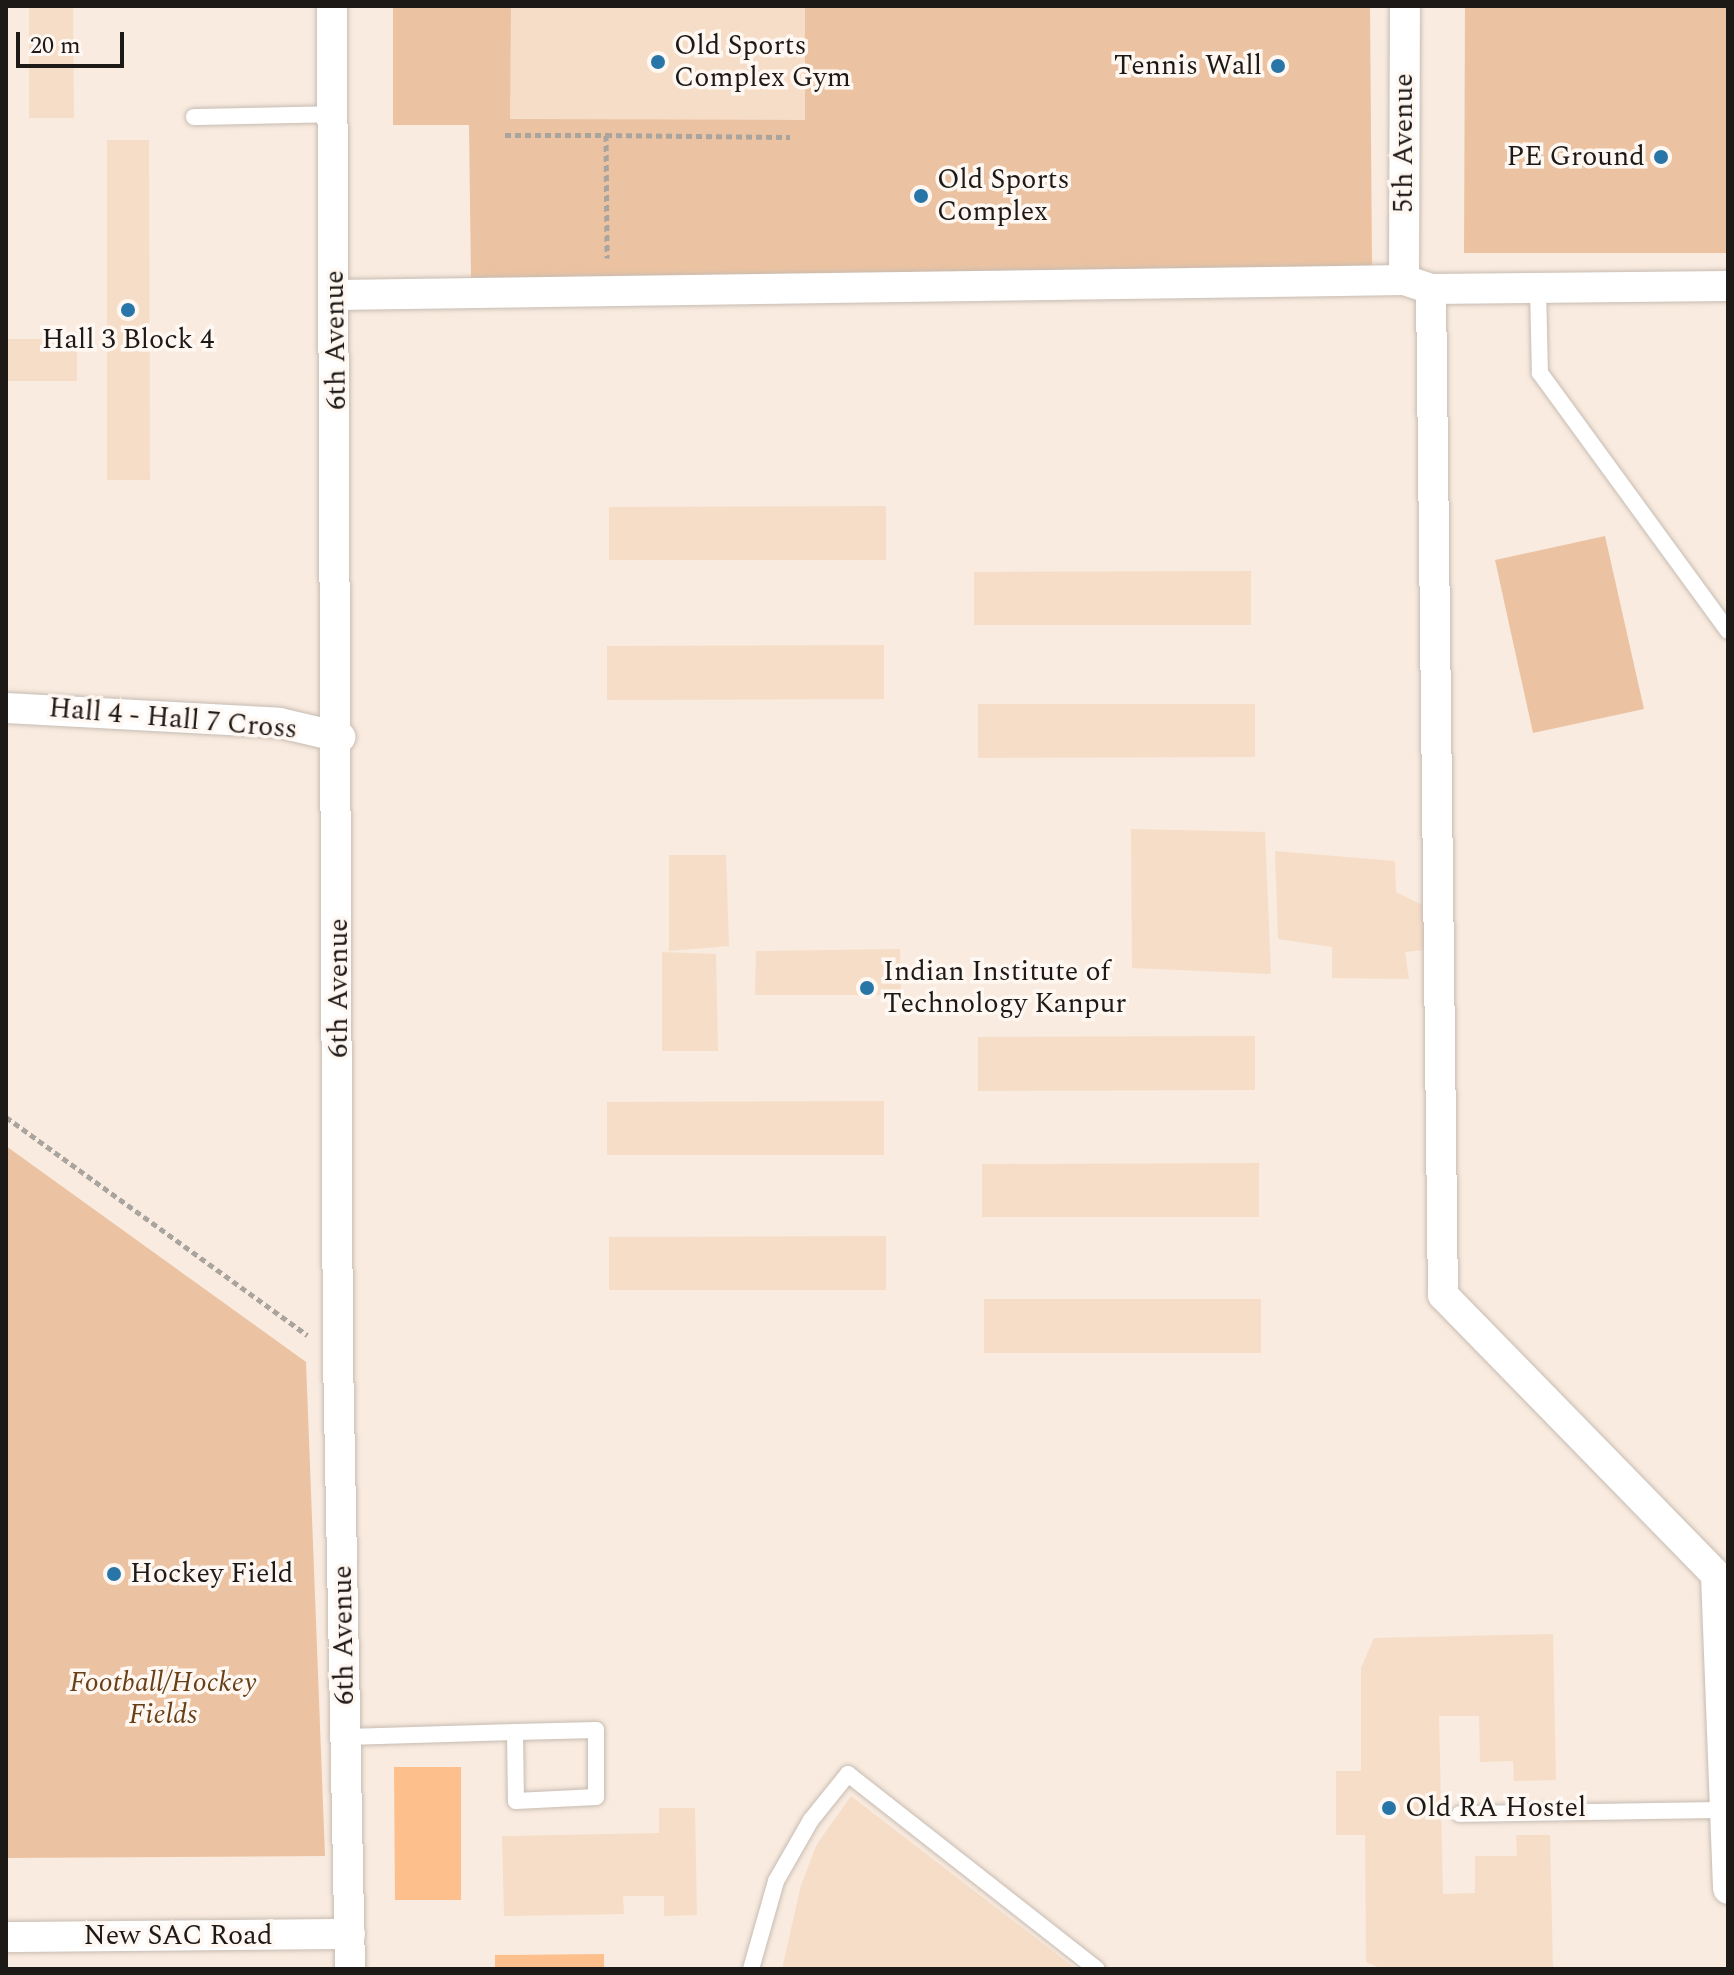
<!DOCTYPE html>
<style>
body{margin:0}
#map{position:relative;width:1734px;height:1975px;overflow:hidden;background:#fff8f2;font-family:Spectral,serif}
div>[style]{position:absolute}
.built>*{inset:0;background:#f9ebdf}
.green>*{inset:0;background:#ebc3a2}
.water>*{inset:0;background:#fdc08c}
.building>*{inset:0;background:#f6ddc8}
.path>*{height:5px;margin-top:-2.5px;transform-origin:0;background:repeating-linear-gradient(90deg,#aaa49f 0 6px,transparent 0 10px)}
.roads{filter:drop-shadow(0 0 2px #c7bcb3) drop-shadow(0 0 2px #c7bcb3)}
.lane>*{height:16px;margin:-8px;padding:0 8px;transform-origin:8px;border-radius:8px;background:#fff}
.street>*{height:30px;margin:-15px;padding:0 15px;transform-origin:15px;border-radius:15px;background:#fff}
.dots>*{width:22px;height:22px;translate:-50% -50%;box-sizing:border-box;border:4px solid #fff8f2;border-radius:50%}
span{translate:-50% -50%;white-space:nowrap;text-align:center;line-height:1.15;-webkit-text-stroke:7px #fff8f2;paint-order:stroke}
.poi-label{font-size:28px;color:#1d1916}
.left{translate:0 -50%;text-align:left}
.right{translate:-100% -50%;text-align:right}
.street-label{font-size:28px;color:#1d1916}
.park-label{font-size:28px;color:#673f18;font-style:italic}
.frame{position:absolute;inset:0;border:8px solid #1d1916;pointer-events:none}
.scale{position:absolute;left:16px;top:32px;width:108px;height:36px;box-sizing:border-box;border:4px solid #1d1916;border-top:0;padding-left:10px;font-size:24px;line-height:28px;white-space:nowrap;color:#1d1916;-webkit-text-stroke:6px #fff8f2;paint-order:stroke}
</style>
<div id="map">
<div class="built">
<div style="clip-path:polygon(6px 6px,1728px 6px,1728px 1969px,6px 1969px)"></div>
</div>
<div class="green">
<div style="clip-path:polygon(393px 6px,1370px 6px,1372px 266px,471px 278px,469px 125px,393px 125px)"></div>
<div style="clip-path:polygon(1465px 6px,1728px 6px,1728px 253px,1464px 253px)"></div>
<div style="clip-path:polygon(1605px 536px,1644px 709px,1533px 733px,1495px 560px)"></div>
<div style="clip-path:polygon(6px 1146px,306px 1362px,325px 1856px,6px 1858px)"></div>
</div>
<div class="water">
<div style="clip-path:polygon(394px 1767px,461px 1767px,461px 1900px,395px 1900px)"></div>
<div style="clip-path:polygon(604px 1954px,604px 1969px,495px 1969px,495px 1955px)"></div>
</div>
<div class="building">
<div style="clip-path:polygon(29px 6px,73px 6px,74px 118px,29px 118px)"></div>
<div style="clip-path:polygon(511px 6px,805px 6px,805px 120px,510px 119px)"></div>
<div style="clip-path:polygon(107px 140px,149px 140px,150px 480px,107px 480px)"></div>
<div style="clip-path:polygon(6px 339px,77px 339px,77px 381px,6px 381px)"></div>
<div style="clip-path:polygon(886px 506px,886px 560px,609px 560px,609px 507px)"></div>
<div style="clip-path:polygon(1251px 571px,1251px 625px,974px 625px,974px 572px)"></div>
<div style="clip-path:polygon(884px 645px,884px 699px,607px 700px,607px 646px)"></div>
<div style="clip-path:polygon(978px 704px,1255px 704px,1255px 757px,978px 758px)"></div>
<div style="clip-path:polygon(1131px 829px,1265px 832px,1271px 974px,1132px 968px)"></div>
<div style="clip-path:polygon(1275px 851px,1395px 861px,1396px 892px,1430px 909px,1424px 950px,1405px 952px,1409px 979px,1332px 978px,1332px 947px,1278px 939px)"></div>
<div style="clip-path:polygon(669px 855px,726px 855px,729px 946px,669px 951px)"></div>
<div style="clip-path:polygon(900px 949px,901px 995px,755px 995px,756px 951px)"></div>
<div style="clip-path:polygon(662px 952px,716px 954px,718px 1051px,662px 1051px)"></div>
<div style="clip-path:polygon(1255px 1036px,1255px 1090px,978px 1091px,978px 1037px)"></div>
<div style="clip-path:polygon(884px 1101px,884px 1155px,607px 1155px,607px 1102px)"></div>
<div style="clip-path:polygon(1259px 1163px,1259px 1217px,982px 1217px,982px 1164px)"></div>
<div style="clip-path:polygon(886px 1236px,886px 1290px,609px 1290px,609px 1237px)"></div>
<div style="clip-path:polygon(984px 1299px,1261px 1299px,1261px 1353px,984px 1353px)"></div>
<div style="clip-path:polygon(1553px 1634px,1556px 1780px,1514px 1781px,1513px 1761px,1480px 1762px,1479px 1716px,1439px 1716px,1443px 1894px,1475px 1893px,1475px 1856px,1517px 1856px,1516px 1835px,1550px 1835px,1553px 1969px,1382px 1969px,1366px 1962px,1365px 1835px,1336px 1835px,1336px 1771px,1361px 1771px,1361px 1668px,1374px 1638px)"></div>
<div style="clip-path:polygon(851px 1796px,1076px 1969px,782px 1969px,801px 1885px,817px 1844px)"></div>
<div style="clip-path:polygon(659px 1808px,695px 1808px,697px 1915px,664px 1916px,664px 1896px,623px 1896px,624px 1914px,504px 1916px,502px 1836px,659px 1833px)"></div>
</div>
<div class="path">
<div style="left:505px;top:135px;width:101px"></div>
<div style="left:606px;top:135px;width:123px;rotate:89.5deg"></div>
<div style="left:606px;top:135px;width:184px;rotate:0.6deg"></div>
<div style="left:6px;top:1117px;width:372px;rotate:35.9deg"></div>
</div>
<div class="roads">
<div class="lane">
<div style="left:194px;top:117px;width:140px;rotate:-1.2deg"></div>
<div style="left:1538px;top:288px;width:85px;rotate:88.7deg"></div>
<div style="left:1540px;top:373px;width:319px;rotate:53.9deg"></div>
<div style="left:346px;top:1737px;width:169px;rotate:-1.7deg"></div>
<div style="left:515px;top:1732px;width:69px;rotate:89.2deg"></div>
<div style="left:516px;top:1801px;width:80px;rotate:-2.9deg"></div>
<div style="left:596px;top:1797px;width:67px;rotate:-90deg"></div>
<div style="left:596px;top:1730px;width:81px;rotate:178.6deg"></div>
<div style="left:1460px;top:1814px;width:265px;rotate:-0.9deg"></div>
<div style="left:751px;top:1969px;width:91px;rotate:-74.1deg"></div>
<div style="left:776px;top:1881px;width:70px;rotate:-60.2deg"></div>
<div style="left:811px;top:1820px;width:59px;rotate:-51.2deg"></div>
<div style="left:848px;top:1774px;width:316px;rotate:38.1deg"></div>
</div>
<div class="street">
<div style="left:332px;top:6px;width:1351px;rotate:89.75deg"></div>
<div style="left:338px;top:1357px;width:612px;rotate:88.88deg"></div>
<div style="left:1404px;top:280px;width:274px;rotate:-89.8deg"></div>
<div style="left:1431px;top:289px;width:1006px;rotate:89.32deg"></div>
<div style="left:1443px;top:1295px;width:391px;rotate:45.7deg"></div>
<div style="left:1716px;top:1575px;width:314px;rotate:87.8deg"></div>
<div style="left:336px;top:295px;width:1068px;rotate:-0.8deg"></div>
<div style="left:1404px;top:280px;width:28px;rotate:18deg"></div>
<div style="left:1431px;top:289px;width:297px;rotate:-0.6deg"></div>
<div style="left:6px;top:708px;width:274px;rotate:3.1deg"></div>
<div style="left:280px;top:723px;width:62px;rotate:13.1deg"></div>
<div style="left:6px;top:1937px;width:344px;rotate:-0.5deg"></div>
</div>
</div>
<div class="dots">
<div style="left:658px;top:62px;background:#2875a8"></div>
<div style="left:1278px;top:66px;background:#2875a8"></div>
<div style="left:1661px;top:157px;background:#2875a8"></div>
<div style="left:921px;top:196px;background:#2875a8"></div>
<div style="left:128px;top:310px;background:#2875a8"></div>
<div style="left:867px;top:988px;background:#2875a8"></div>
<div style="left:114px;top:1574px;background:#2875a8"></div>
<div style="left:1389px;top:1808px;background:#2875a8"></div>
</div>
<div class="poi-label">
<span class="left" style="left:674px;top:62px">Old Sports<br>Complex Gym</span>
<span class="right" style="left:1262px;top:66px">Tennis Wall</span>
<span class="right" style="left:1645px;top:157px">PE Ground</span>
<span class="left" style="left:937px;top:196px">Old Sports<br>Complex</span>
<span style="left:128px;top:340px">Hall 3 Block 4</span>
<span class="left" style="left:883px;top:988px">Indian Institute of<br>Technology Kanpur</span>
<span class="left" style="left:130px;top:1574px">Hockey Field</span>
<span class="left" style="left:1405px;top:1808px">Old RA Hostel</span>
</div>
<div class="street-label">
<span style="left:1404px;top:143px;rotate:-90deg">5th Avenue</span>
<span style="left:336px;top:340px;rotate:-91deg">6th Avenue</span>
<span style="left:173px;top:719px;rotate:5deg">Hall 4 - Hall 7 Cross</span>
<span style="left:339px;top:988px;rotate:-90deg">6th Avenue</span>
<span style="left:344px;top:1635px;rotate:-91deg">6th Avenue</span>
<span style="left:178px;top:1936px">New SAC Road</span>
</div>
<div class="park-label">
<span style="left:163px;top:1699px">Football/Hockey<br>Fields</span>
</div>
<div class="frame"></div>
<div class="scale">20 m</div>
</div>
